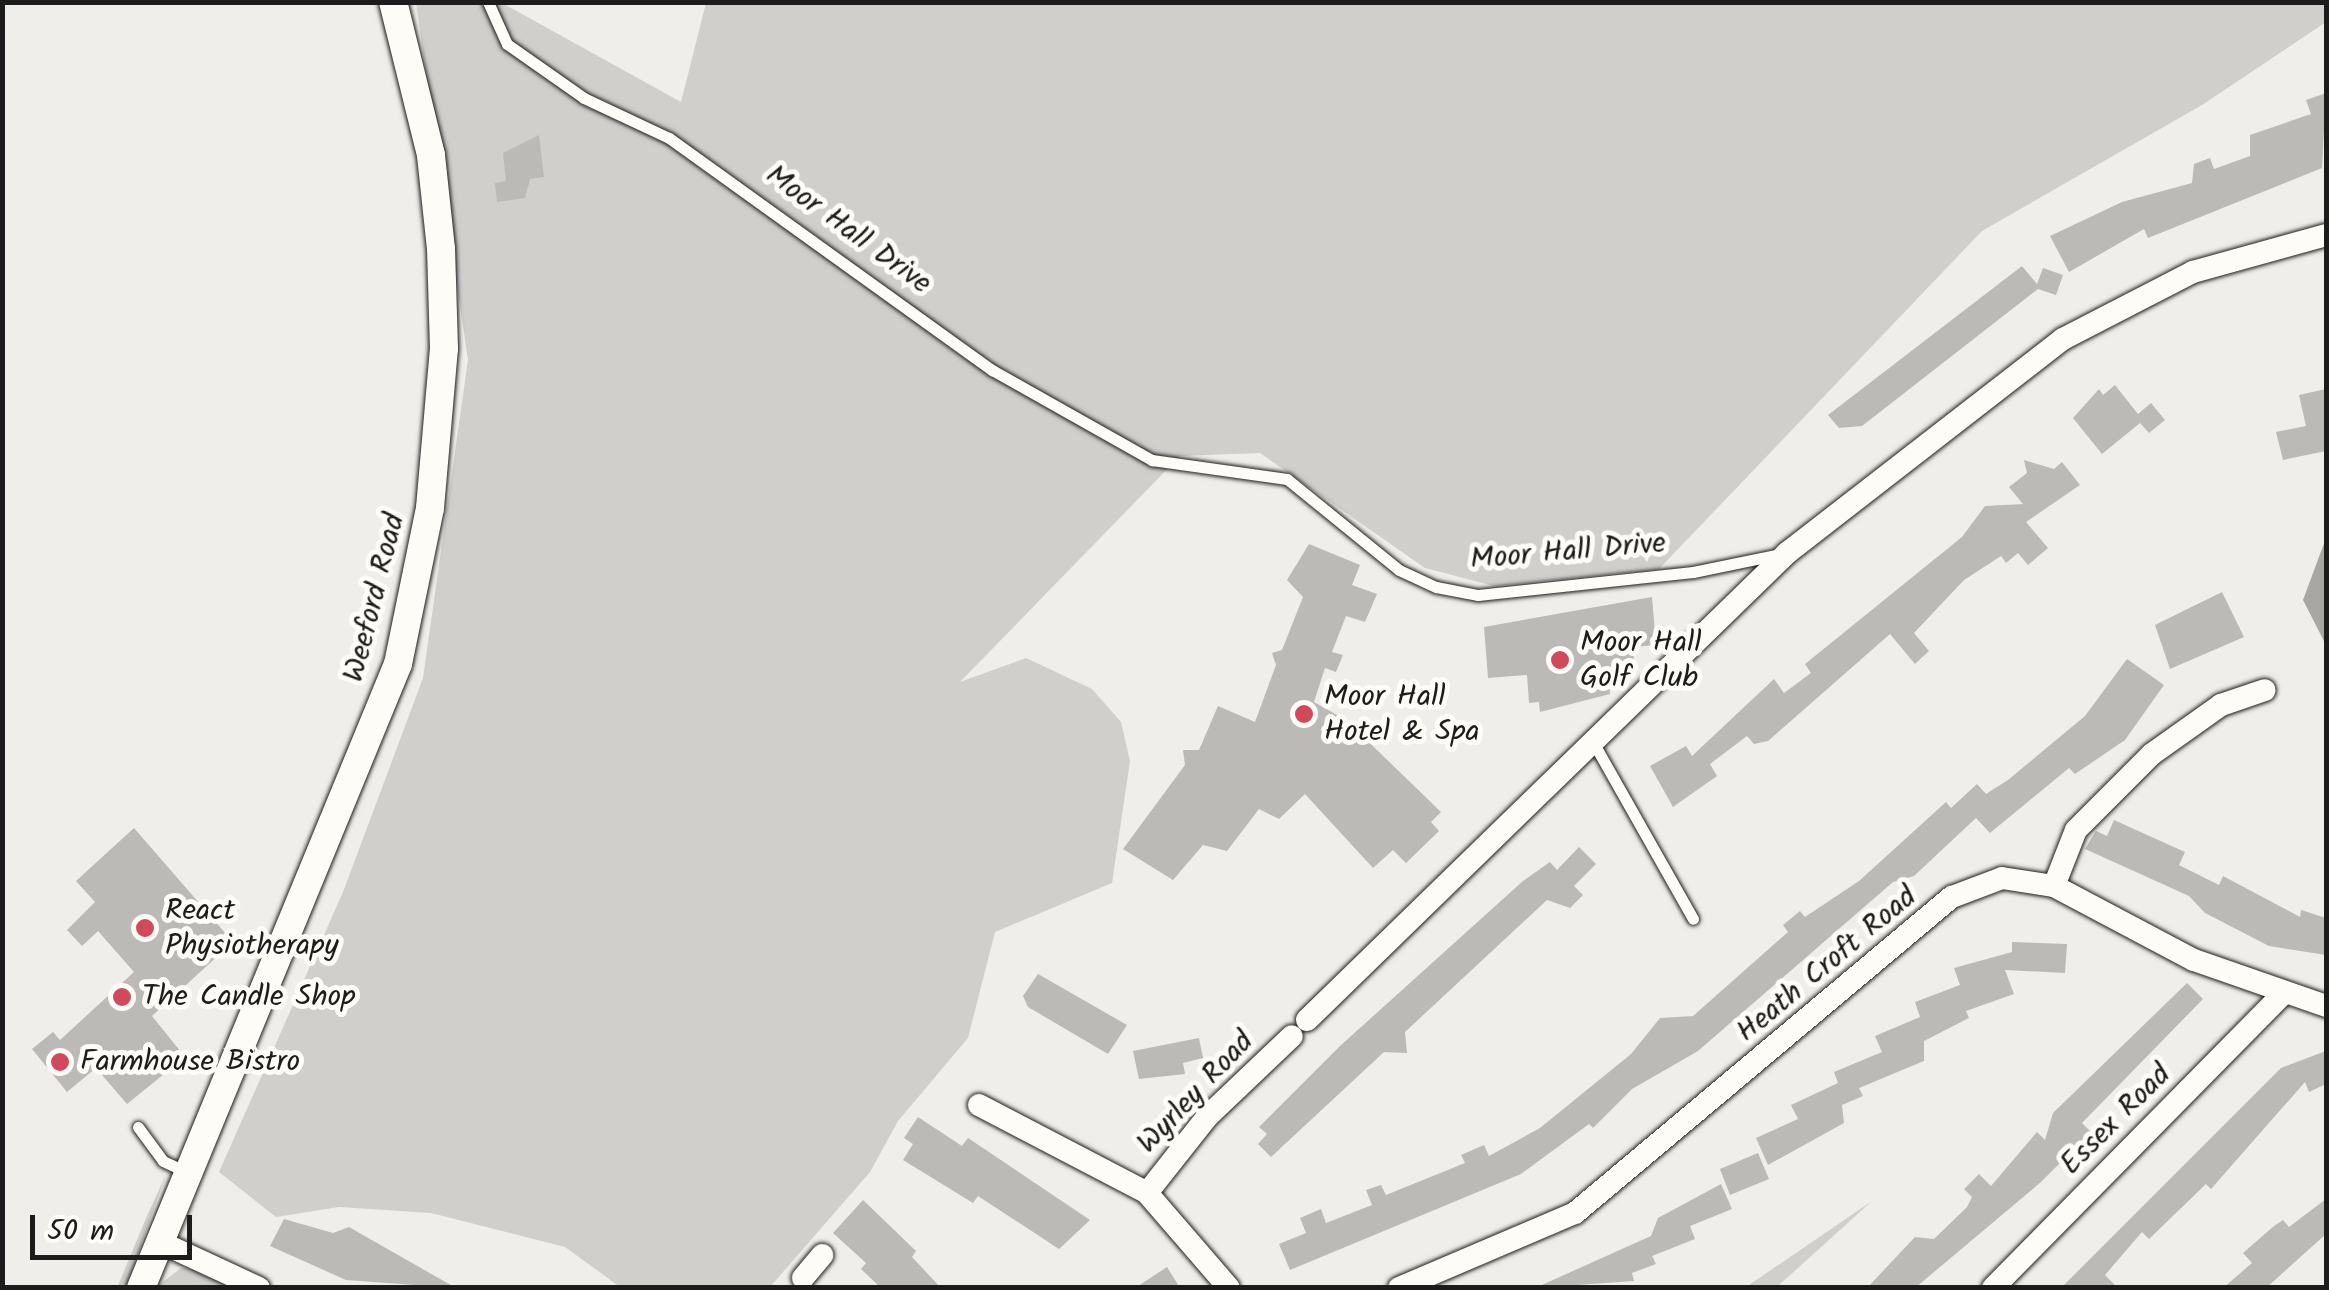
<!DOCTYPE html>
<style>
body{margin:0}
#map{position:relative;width:2329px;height:1290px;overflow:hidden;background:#f0eeea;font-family:Kalam,sans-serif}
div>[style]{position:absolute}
.green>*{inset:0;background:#d0cfcc}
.water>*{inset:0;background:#a8a7a3}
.building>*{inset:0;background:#bbbab6}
.roads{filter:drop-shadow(0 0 2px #1c1c1c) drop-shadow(0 0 2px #1c1c1c)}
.service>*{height:11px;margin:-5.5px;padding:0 5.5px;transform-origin:5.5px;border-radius:5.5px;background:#fdfcf7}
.minor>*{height:22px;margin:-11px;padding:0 11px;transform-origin:11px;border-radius:11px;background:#fdfcf7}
.tertiary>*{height:28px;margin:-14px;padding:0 14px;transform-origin:14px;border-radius:14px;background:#fdfcf7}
.dots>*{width:28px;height:28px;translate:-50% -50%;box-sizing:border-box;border:5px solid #fdfcf7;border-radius:50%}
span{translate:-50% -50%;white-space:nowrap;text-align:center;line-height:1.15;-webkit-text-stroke:10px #fdfcf7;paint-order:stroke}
.street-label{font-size:30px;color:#1c1c1c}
.poi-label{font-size:30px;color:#1c1c1c}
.left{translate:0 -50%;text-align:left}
.frame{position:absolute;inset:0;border:5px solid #1c1c1c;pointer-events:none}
.scale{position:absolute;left:30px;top:1215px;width:162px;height:45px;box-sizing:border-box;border:5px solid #1c1c1c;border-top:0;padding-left:12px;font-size:30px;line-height:35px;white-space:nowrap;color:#1c1c1c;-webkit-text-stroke:8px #fdfcf7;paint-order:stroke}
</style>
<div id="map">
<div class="green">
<div style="clip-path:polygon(416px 3px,502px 3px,681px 102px,706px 3px,2326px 3px,2326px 22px,2202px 105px,1982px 231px,1659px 569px,1494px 586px,1425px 568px,1260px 453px,1180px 456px,960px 682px,1026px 658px,1092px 689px,1121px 722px,1130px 761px,1112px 883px,995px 932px,968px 1038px,898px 1121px,870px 1172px,770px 1287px,620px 1287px,565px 1247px,431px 1213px,339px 1207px,276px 1217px,219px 1172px,343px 892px,423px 678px,468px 360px)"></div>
<div style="clip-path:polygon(166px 1175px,126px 1287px,117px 1288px,146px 1218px)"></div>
<div style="clip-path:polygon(1872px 1201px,1777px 1287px,1746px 1287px)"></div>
<div style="clip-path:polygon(181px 1268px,194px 1269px,229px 1287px,155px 1288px)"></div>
</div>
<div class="water">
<div style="clip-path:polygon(2326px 538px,2326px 645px,2303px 600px)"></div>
</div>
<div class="building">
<div style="clip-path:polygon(2326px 93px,2322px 168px,2148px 238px,2144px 229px,2069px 272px,2050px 236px,2122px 202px,2192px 183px,2194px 164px,2210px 158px,2214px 169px,2250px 156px,2250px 135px,2311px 114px,2306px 100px)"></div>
<div style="clip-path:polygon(539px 135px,544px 177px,530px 179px,525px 198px,497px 202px,495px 183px,506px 181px,503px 153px)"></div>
<div style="clip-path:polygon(2022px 266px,2037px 284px,2043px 268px,2063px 275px,2056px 295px,2038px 289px,1862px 426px,1839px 428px,1828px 415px)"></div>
<div style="clip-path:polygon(2115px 385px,2138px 414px,2151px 403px,2165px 420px,2149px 433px,2140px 423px,2102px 454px,2073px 418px,2099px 389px,2103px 395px)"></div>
<div style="clip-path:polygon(2326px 389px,2326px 451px,2283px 460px,2276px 432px,2306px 426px,2299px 395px)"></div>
<div style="clip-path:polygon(2024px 460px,2054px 469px,2062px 462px,2080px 485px,2026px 522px,2048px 548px,2028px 565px,2018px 553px,2006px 563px,2001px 556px,1964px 580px,1914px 633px,1929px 651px,1915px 664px,1890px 634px,1768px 741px,1754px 744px,1747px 736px,1710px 764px,1717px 776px,1673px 807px,1650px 766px,1686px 746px,1692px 756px,1774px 679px,1784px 693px,1811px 673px,1805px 664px,1962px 537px,1985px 506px,2023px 504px,2009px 487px,2027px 473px)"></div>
<div style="clip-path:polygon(1309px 544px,1360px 565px,1352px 585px,1377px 594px,1365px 622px,1346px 616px,1332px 652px,1343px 655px,1336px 672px,1325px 668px,1314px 702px,1346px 720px,1441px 812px,1431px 822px,1439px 831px,1406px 863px,1393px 850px,1373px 868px,1305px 794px,1279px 819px,1259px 809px,1227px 851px,1203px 845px,1173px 880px,1123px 849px,1185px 765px,1183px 750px,1199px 750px,1218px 706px,1255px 722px,1276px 665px,1272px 653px,1282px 650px,1303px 597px,1287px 580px)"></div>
<div style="clip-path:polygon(2222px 592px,2244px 637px,2170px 669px,2155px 625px)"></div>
<div style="clip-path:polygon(1652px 597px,1656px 645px,1633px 647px,1635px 673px,1609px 684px,1610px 694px,1540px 712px,1539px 702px,1529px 703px,1527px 675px,1488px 678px,1484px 627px)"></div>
<div style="clip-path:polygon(2127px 659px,2164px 685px,2125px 740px,2075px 774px,2069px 768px,1990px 833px,1976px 818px,1914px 876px,1893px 882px,1698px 1051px,1632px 1089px,1593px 1128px,1589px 1124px,1521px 1174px,1290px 1270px,1279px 1244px,1306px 1233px,1300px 1218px,1321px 1209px,1326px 1223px,1372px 1205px,1366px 1190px,1381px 1185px,1386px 1195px,1465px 1163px,1461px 1155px,1484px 1145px,1489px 1156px,1540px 1128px,1631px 1054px,1660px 1018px,1693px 1016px,1788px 932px,1783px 925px,1800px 911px,1805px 917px,1859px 881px,1946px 802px,1951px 808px,1977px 784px,1986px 794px,2008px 780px,2085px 716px)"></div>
<div style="clip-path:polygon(2114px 820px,2185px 852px,2179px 865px,2219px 885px,2223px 876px,2300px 917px,2301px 910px,2326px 918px,2326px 955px,2269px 946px,2205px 913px,2189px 896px,2085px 849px,2096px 831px,2107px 836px)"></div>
<div style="clip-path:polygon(134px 828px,233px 942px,152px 1016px,185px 1057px,127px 1104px,96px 1068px,67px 1092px,32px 1049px,53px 1032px,60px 1040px,134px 972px,98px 931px,82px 946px,67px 930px,95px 902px,76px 881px)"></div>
<div style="clip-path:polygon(1579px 847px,1596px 864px,1574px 886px,1583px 895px,1570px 908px,1547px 900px,1405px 1032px,1407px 1053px,1384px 1052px,1271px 1157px,1258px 1144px,1267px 1134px,1259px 1127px,1340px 1046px,1523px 881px,1550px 862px,1557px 870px)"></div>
<div style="clip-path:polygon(2012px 942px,2067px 944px,2065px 973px,2005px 970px,2014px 994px,1966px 1011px,1969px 1018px,1924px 1041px,1924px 1061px,1859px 1088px,1863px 1096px,1842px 1105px,1844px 1123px,1768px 1165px,1756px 1138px,1798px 1119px,1791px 1105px,1838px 1083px,1834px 1072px,1882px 1052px,1875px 1036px,1920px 1017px,1915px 1002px,1960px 985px,1954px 968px,2012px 952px)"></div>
<div style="clip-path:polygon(1038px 974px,1127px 1025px,1108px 1054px,1028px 1007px,1023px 996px)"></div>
<div style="clip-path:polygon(2187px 983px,2203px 999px,2082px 1123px,2091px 1132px,2041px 1182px,1915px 1288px,1867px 1288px,1915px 1237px,1934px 1239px,1967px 1207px,1972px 1197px,1964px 1189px,1979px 1174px,1991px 1186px,2037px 1132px,2045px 1140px,2053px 1113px)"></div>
<div style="clip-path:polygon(1199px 1038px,1203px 1058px,1183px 1063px,1185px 1074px,1139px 1079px,1133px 1051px)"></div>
<div style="clip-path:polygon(2326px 1051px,2326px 1084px,2309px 1092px,2305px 1082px,2211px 1189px,2206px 1184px,2149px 1239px,2142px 1232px,2105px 1275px,2118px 1288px,2061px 1288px,2281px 1068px)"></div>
<div style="clip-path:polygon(918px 1117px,962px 1146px,968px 1138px,1090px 1220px,1059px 1249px,978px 1196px,973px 1203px,903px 1160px,913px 1144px,904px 1138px)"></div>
<div style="clip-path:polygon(1758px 1153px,1769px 1179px,1730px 1195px,1720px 1169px)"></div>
<div style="clip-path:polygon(1721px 1184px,1732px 1209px,1690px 1226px,1695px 1239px,1652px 1256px,1656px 1264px,1632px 1273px,1634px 1281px,1535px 1288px,1651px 1236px,1658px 1218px)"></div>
<div style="clip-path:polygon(2326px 1199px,2326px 1234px,2266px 1288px,2223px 1288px,2252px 1263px,2243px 1253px,2274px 1226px,2283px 1220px,2289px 1227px)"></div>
<div style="clip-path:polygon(863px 1200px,916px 1251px,912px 1257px,941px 1288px,881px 1288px,861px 1269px,866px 1263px,833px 1233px)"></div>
<div style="clip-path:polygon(284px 1219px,333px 1233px,349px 1227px,456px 1288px,346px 1280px,270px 1246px)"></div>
<div style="clip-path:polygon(1167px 1267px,1180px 1288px,1135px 1288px)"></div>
</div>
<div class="roads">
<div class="service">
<div style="left:488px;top:2px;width:46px;rotate:65.7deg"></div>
<div style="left:507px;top:44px;width:94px;rotate:35deg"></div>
<div style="left:584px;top:98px;width:94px;rotate:25.2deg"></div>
<div style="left:669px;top:138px;width:398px;rotate:35.7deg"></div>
<div style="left:992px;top:370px;width:184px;rotate:29.4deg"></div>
<div style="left:1152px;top:460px;width:136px;rotate:8deg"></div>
<div style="left:1287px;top:479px;width:144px;rotate:39.1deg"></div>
<div style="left:1399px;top:570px;width:41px;rotate:24.7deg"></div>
<div style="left:1436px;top:587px;width:43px;rotate:10.8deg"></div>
<div style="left:1478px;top:595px;width:216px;rotate:-6.1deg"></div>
<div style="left:1693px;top:572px;width:90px;rotate:-11.6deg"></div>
<div style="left:1593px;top:742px;width:203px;rotate:60.5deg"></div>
<div style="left:138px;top:1127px;width:42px;rotate:53.7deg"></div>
<div style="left:163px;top:1161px;width:26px;rotate:25deg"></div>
</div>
<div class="minor">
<div style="left:2054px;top:886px;width:60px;rotate:-68.6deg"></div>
<div style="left:2076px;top:830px;width:107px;rotate:-45deg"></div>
<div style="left:2152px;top:754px;width:85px;rotate:-35.4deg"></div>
<div style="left:2221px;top:705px;width:46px;rotate:-18.8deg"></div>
<div style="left:1307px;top:1020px;width:670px;rotate:-44.21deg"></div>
<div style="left:1787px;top:553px;width:349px;rotate:-37.8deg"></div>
<div style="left:2063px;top:339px;width:146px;rotate:-27.3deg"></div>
<div style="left:2193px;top:272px;width:138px;rotate:-15.5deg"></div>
<div style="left:979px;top:1105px;width:190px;rotate:27.6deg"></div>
<div style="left:1147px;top:1193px;width:125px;rotate:49.2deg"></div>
<div style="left:1147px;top:1193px;width:97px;rotate:-51.7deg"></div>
<div style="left:1207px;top:1117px;width:117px;rotate:-43.6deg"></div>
<div style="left:160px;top:1242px;width:109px;rotate:24.9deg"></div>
<div style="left:803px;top:1278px;width:30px;rotate:-50deg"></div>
<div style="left:1399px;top:1288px;width:191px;rotate:-23.1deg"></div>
<div style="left:1575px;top:1213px;width:492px;rotate:-40deg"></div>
<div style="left:1952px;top:897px;width:53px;rotate:-20.8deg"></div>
<div style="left:2002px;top:878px;width:53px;rotate:8.7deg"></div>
<div style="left:2054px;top:886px;width:158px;rotate:27.9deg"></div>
<div style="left:2194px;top:960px;width:140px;rotate:19.2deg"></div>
<div style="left:1993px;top:1288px;width:412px;rotate:-45.4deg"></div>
</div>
<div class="tertiary">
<div style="left:141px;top:1288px;width:675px;rotate:-67.62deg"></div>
<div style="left:398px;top:664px;width:159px;rotate:-78.4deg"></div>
<div style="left:430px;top:508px;width:160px;rotate:-85deg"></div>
<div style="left:444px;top:349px;width:100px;rotate:-91.7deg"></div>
<div style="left:441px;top:249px;width:95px;rotate:-96.1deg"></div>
<div style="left:431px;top:155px;width:158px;rotate:-103.9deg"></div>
</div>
</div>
<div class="dots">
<div style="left:1560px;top:660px;background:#d1495b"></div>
<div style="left:1304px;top:714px;background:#d1495b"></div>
<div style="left:145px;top:928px;background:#d1495b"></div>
<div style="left:122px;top:997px;background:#d1495b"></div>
<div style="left:60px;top:1062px;background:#d1495b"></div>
</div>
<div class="street-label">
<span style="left:848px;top:230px;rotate:36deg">Moor Hall Drive</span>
<span style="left:1568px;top:552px;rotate:-5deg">Moor Hall Drive</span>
<span style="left:375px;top:598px;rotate:-76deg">Weeford Road</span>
<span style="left:1827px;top:965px;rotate:-40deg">Heath Croft Road</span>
<span style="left:1196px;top:1093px;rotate:-47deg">Wyrley Road</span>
<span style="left:2116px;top:1120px;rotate:-45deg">Essex Road</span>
</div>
<div class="poi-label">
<span class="left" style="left:1580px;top:660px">Moor Hall<br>Golf Club</span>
<span class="left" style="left:1324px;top:714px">Moor Hall<br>Hotel &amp; Spa</span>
<span class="left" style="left:165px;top:928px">React<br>Physiotherapy</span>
<span class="left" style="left:142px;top:997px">The Candle Shop</span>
<span class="left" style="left:80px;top:1062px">Farmhouse Bistro</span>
</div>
<div class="frame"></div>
<div class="scale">50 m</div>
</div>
